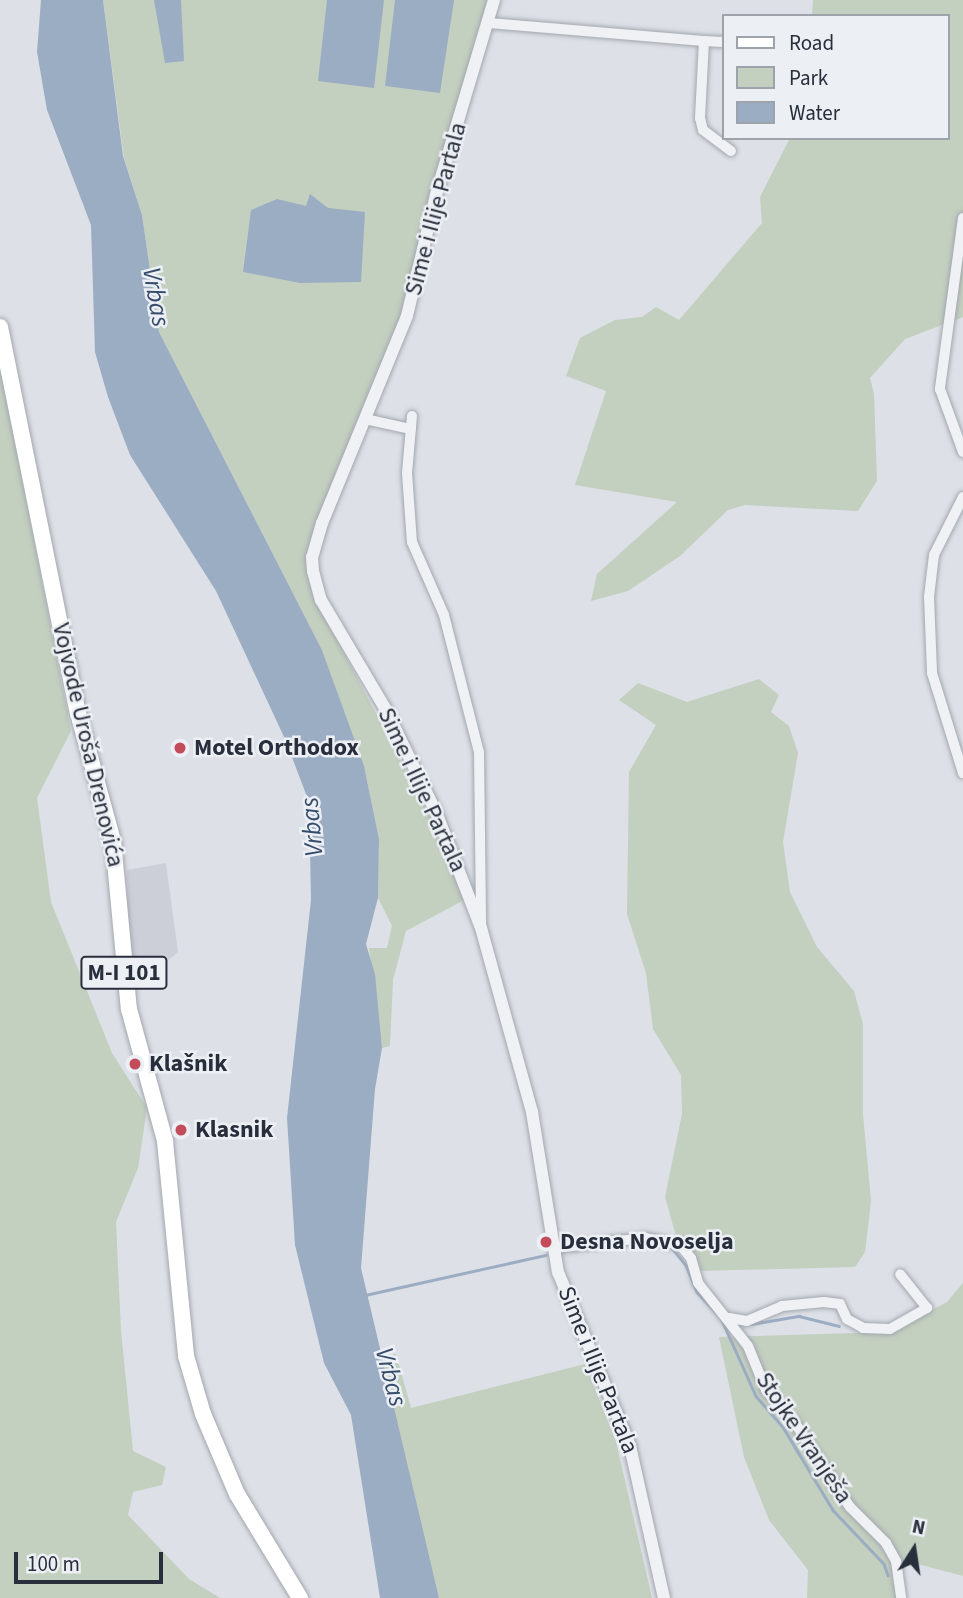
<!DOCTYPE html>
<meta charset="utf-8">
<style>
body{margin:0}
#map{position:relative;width:963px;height:1598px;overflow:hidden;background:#dde0e6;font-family:"Source Sans 3",sans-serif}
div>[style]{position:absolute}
.built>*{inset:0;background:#cccfd7}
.green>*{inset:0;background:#c3cfbf}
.water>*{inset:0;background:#9badc3}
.stream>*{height:2.5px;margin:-1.25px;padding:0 1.25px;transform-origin:1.25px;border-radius:1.25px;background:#9badc3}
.roads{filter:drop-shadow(0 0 2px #a3a7af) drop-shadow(0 0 2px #a3a7af)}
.minor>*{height:10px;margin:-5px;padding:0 5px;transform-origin:5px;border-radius:5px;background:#f0f1f4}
.tertiary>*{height:12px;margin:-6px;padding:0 6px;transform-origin:6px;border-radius:6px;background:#f0f1f4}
.primary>*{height:16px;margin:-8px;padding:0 8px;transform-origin:8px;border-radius:8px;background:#fff}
.dots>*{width:19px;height:19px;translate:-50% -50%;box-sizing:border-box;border:4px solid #eceff4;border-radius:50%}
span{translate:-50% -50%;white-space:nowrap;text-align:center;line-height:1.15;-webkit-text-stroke:5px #eceff4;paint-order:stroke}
.shield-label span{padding:2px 5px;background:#eceff4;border:2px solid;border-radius:5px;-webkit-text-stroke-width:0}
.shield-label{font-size:23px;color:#282e3b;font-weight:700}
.street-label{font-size:24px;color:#282e3b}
.poi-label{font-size:24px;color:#282e3b;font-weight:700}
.left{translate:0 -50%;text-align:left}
.water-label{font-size:26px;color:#364c6b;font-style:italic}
.legend{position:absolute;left:722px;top:14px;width:228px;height:126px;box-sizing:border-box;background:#eceff4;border:2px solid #9ea2aa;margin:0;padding:9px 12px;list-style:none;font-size:21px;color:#282e3b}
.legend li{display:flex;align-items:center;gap:14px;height:35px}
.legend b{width:35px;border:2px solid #9ea2aa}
.north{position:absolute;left:879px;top:1514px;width:70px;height:70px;-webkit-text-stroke:5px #eceff4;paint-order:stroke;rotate:12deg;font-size:19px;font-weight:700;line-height:28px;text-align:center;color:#282e3b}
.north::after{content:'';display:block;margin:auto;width:24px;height:32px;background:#282e3b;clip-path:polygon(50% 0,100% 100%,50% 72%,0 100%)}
.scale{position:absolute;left:14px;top:1552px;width:149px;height:32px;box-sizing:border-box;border:4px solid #282e3b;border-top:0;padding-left:9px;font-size:21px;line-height:24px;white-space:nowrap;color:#282e3b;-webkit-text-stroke:5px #eceff4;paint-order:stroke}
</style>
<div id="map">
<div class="built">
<div style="clip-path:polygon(166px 863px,178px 952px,129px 992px,127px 870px)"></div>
</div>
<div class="green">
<div style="clip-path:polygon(103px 0,494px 0,414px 288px,307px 568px,315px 598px,431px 818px,464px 900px,406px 931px,393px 980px,390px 1046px,382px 1048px,369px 948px,387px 948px,392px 926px,378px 898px,379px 839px,365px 771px,322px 650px,159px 332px,142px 215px,124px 158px)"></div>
<div style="clip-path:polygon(813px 0,963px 0,963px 317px,905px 339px,870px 378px,874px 394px,877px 481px,858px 511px,745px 505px,728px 510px,680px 556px,628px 591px,591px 601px,597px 574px,677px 502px,575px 485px,606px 391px,566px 376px,580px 338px,615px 320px,642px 317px,656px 307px,679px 320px,762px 223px,760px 197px,790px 138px,947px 138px,947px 16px,812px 16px)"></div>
<div style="clip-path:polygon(0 365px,71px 731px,37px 798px,51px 902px,112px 1053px,147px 1108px,138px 1168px,116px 1222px,121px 1331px,133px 1451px,166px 1467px,162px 1485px,133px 1492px,128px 1515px,189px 1579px,220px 1598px,0 1598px)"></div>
<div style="clip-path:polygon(759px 679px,779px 695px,771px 712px,789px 726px,798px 753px,783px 842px,790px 892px,817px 947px,854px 991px,863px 1024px,863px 1114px,871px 1201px,865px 1252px,855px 1267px,699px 1271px,694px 1257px,676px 1236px,665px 1197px,682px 1114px,681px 1075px,653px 1029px,646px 973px,627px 914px,629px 772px,656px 725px,619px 700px,638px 683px,687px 702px)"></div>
<div style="clip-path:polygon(963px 1283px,963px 1576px,910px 1562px,891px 1565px,898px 1598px,807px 1598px,808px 1570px,769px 1520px,744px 1457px,719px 1337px,890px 1332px,947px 1302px)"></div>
<div style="clip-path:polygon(396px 1354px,411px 1408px,585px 1364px,616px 1442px,652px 1598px,439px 1598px,392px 1413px,383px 1357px)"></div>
</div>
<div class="water">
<div style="clip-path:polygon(41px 0,103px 0,123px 156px,142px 215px,159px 332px,322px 650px,364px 766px,379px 839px,378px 898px,366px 944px,375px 974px,382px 1048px,375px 1089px,361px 1268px,439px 1598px,380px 1598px,351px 1415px,324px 1363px,295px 1245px,287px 1118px,311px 900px,309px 802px,285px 739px,216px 591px,130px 455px,108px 397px,95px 352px,91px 225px,47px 110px,37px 52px)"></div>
<div style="clip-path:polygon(154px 0,181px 0,184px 61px,165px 63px)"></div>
<div style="clip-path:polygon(327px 0,384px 0,374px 88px,318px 81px)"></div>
<div style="clip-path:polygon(395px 0,454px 0,440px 93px,385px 86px)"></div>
<div style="clip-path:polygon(310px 194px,328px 208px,365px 212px,361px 282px,300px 283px,243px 272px,251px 210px,277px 199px,306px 206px)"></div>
</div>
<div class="stream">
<div style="left:672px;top:1248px;width:22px;rotate:51deg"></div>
<div style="left:686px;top:1265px;width:29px;rotate:68deg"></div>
<div style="left:697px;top:1292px;width:35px;rotate:47deg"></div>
<div style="left:721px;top:1318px;width:85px;rotate:65.8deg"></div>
<div style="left:756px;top:1396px;width:41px;rotate:48.9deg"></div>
<div style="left:783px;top:1427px;width:97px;rotate:58.9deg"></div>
<div style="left:833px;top:1510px;width:74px;rotate:46.6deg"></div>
<div style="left:884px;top:1564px;width:12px;rotate:70deg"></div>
<div style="left:365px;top:1295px;width:185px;rotate:-12.5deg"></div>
<div style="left:751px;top:1324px;width:49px;rotate:-9.5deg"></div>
<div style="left:799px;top:1316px;width:41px;rotate:14deg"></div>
</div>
<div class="roads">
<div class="minor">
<div style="left:488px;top:23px;width:217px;rotate:4.8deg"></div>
<div style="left:704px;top:41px;width:77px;rotate:93deg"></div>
<div style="left:700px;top:118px;width:12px;rotate:76deg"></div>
<div style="left:703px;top:130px;width:35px;rotate:37deg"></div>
<div style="left:704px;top:41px;width:19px;rotate:3deg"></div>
<div style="left:963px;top:218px;width:173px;rotate:97.7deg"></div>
<div style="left:940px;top:389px;width:67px;rotate:69.9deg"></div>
<div style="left:412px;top:416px;width:57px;rotate:95deg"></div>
<div style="left:407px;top:473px;width:69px;rotate:85.9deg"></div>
<div style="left:412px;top:542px;width:80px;rotate:66.3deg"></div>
<div style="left:444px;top:615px;width:141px;rotate:75.7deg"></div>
<div style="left:479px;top:752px;width:172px;rotate:89.3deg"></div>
<div style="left:365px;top:419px;width:47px;rotate:12.3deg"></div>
<div style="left:963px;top:497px;width:65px;rotate:116.6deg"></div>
<div style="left:934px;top:555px;width:42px;rotate:96.8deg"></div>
<div style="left:929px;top:597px;width:76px;rotate:87.7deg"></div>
<div style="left:932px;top:673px;width:105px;rotate:72.8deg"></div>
<div style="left:554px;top:1248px;width:92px;rotate:-6.3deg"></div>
<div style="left:645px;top:1238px;width:36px;rotate:11deg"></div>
<div style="left:680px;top:1245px;width:17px;rotate:50deg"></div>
<div style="left:691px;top:1258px;width:26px;rotate:74deg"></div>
<div style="left:698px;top:1283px;width:80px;rotate:51.6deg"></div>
<div style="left:748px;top:1346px;width:48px;rotate:67.8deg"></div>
<div style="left:766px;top:1390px;width:44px;rotate:48.7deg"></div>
<div style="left:795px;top:1423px;width:100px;rotate:56.8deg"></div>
<div style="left:850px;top:1507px;width:51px;rotate:45deg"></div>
<div style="left:886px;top:1543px;width:21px;rotate:61deg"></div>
<div style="left:896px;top:1561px;width:37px;rotate:82deg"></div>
<div style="left:729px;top:1318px;width:18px;rotate:9deg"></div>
<div style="left:747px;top:1321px;width:38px;rotate:-23deg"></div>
<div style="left:782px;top:1306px;width:42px;rotate:-5.4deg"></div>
<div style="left:824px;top:1302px;width:16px;rotate:7deg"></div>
<div style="left:840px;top:1304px;width:17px;rotate:65deg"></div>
<div style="left:847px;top:1319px;width:18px;rotate:29deg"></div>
<div style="left:863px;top:1328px;width:27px;rotate:2deg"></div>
<div style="left:890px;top:1329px;width:43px;rotate:-29.6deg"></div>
<div style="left:927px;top:1308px;width:43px;rotate:-128.5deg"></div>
</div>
<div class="tertiary">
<div style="left:494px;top:0;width:203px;rotate:106.6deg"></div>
<div style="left:436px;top:195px;width:124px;rotate:103.5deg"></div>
<div style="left:407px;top:316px;width:224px;rotate:112.3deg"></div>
<div style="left:322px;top:523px;width:35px;rotate:106deg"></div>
<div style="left:312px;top:557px;width:14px;rotate:86deg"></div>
<div style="left:313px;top:571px;width:30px;rotate:75deg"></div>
<div style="left:321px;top:600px;width:128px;rotate:59.4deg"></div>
<div style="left:386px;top:710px;width:114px;rotate:63.9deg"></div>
<div style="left:436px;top:812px;width:124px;rotate:68.8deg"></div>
<div style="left:481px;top:928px;width:191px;rotate:74.5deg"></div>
<div style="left:532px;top:1112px;width:162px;rotate:80.8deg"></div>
<div style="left:558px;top:1272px;width:188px;rotate:67.5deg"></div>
<div style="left:630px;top:1446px;width:156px;rotate:77.4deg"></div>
</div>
<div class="primary">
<div style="left:0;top:327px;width:394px;rotate:78.6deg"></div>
<div style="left:78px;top:713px;width:133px;rotate:74.7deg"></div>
<div style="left:113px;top:841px;width:169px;rotate:84.6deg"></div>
<div style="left:129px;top:1009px;width:137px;rotate:74.7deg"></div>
<div style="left:165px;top:1141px;width:216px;rotate:84.4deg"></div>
<div style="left:186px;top:1356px;width:60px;rotate:73.7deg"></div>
<div style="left:203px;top:1414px;width:87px;rotate:67deg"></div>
<div style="left:237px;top:1494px;width:122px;rotate:58.8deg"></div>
</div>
</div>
<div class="dots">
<div style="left:180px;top:748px;background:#c24c59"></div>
<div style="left:135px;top:1064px;background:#c24c59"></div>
<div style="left:181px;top:1130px;background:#c24c59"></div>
<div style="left:546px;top:1242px;background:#c24c59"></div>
</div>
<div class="shield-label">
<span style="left:124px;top:973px">M-I 101</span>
</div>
<div class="street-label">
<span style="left:436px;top:209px;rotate:-75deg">Sime i Ilije Partala</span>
<span style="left:88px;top:745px;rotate:77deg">Vojvode Uroša Drenovića</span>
<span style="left:422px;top:790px;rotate:65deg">Sime i Ilije Partala</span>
<span style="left:598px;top:1370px;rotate:68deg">Sime i Ilije Partala</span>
<span style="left:804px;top:1438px;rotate:56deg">Stojke Vranješa</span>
</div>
<div class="poi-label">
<span class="left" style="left:194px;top:748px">Motel Orthodox</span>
<span class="left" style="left:149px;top:1064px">Klašnik</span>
<span class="left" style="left:195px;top:1130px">Klasnik</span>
<span class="left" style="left:560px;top:1242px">Desna Novoselja</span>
</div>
<div class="water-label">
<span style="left:156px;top:297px;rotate:80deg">Vrbas</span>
<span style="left:312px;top:827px;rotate:-95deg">Vrbas</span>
<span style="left:391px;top:1377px;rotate:75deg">Vrbas</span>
</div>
<ul class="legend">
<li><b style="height:9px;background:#fff"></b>Road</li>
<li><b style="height:19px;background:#c3cfbf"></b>Park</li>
<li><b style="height:19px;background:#9badc3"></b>Water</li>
</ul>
<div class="north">N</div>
<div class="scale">100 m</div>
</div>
